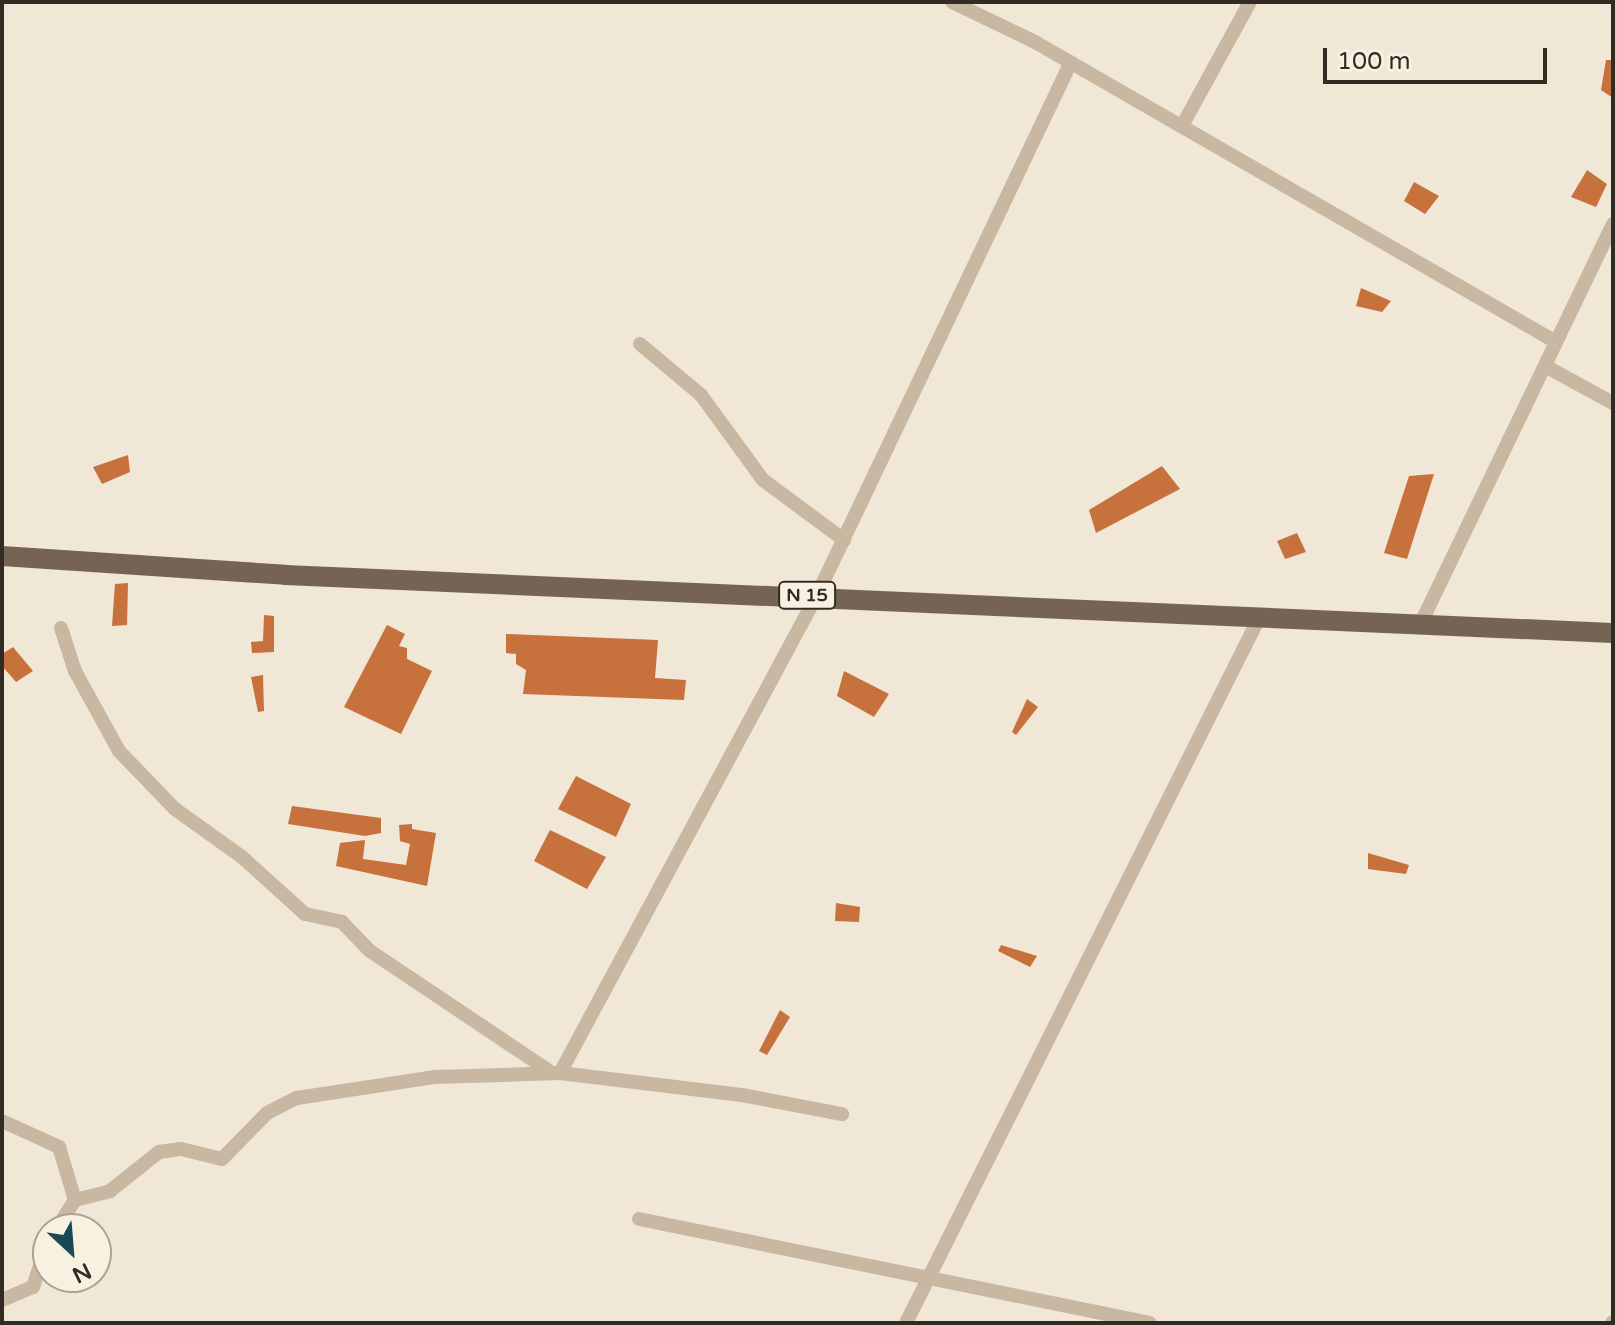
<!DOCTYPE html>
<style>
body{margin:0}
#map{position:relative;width:1615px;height:1325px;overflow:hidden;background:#f0e7d6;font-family:"Varela Round",sans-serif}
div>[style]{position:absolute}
.building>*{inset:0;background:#c7713d}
.minor>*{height:14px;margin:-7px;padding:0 7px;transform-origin:7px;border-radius:7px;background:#c8b8a2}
.primary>*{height:20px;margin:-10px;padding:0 10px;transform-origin:10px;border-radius:10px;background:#756455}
span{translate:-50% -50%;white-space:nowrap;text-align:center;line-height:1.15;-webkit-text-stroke:7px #f8f1e1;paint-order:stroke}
.shield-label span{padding:2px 6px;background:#f8f1e1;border:2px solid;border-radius:6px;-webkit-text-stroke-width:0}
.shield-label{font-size:18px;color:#322b24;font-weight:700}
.frame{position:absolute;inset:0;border:4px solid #322b24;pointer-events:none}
.north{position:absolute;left:32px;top:1213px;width:80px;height:80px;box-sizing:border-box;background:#f8f1e1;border:2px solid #a9a295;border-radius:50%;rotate:154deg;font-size:22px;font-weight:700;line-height:32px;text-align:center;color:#322b24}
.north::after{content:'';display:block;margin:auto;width:28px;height:36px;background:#1a4854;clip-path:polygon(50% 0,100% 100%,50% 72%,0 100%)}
.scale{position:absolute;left:1323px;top:48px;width:224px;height:36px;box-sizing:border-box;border:4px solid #322b24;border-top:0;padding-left:10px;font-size:24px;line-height:28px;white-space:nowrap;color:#322b24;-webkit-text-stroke:6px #f8f1e1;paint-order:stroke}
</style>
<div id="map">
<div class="building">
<div style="clip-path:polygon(1606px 60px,1613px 60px,1613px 98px,1601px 90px)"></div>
<div style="clip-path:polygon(1587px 170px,1607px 184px,1596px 207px,1571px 197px)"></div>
<div style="clip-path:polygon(1414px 182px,1439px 196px,1425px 214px,1404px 201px)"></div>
<div style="clip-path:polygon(1361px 288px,1391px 301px,1382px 312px,1356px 306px)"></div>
<div style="clip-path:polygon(128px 455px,130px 472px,102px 484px,93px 467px)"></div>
<div style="clip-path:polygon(1162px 466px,1180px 489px,1096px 533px,1089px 510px)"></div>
<div style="clip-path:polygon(1434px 474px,1407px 559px,1384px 553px,1409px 476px)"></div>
<div style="clip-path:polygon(1297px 533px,1306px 552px,1285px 559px,1277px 541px)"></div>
<div style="clip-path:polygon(128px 583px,127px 625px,112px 626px,115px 584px)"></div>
<div style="clip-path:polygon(264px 615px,274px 616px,274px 652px,252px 653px,251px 642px,263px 641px)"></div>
<div style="clip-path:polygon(387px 625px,405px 634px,399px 646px,407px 648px,407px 659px,432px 671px,401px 734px,344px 707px)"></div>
<div style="clip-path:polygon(506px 634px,658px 640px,655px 678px,686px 680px,684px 700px,523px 694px,526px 670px,516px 664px,516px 654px,506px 653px)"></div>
<div style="clip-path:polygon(13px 647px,33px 671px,16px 682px,2px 666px,2px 654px)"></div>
<div style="clip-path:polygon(844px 671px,889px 694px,874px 717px,837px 696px)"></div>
<div style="clip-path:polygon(263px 675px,264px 711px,258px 712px,251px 677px)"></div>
<div style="clip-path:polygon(1027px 699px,1038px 707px,1016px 735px,1012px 732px)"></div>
<div style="clip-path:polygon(576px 776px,631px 804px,616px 837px,558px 809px)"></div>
<div style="clip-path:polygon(292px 806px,381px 818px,381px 833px,365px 836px,288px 824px)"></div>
<div style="clip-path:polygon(412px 824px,412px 829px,436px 833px,427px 886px,336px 866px,340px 843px,365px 840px,363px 859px,406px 865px,410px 844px,400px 841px,399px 825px)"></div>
<div style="clip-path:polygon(550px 830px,606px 857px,587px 889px,534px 861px)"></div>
<div style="clip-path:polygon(1368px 853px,1409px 865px,1406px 874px,1368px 869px)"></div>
<div style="clip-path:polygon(836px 903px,860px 907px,859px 922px,835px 921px)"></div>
<div style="clip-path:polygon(1001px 945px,1037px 956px,1030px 967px,998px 951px)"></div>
<div style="clip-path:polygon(780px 1010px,790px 1017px,767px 1055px,759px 1051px)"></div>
</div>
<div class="minor">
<div style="left:952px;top:2px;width:92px;rotate:25.7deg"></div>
<div style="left:1035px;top:42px;width:601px;rotate:29.93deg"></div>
<div style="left:1182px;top:126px;width:141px;rotate:-61.3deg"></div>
<div style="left:640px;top:344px;width:80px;rotate:39.9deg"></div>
<div style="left:701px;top:395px;width:105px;rotate:53.9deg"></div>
<div style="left:763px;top:480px;width:101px;rotate:36.5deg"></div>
<div style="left:1545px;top:366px;width:77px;rotate:28.6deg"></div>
<div style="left:1419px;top:627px;width:447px;rotate:-64.3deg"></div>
<div style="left:61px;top:628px;width:45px;rotate:72deg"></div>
<div style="left:75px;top:671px;width:91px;rotate:61.2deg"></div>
<div style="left:119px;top:751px;width:81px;rotate:46deg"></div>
<div style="left:175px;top:809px;width:82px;rotate:35.6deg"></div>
<div style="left:242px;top:857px;width:85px;rotate:42.1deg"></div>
<div style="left:305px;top:914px;width:38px;rotate:12deg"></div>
<div style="left:342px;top:922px;width:40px;rotate:46deg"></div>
<div style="left:370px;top:951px;width:218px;rotate:33.8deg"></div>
<div style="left:560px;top:1073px;width:543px;rotate:-61.73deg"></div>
<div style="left:817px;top:595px;width:590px;rotate:-64.52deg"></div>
<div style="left:2px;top:1121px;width:63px;rotate:24.5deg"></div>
<div style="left:59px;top:1147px;width:55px;rotate:73.2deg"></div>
<div style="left:75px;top:1200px;width:35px;rotate:123deg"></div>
<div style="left:75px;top:1200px;width:36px;rotate:-14deg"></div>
<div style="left:110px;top:1191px;width:63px;rotate:-38.5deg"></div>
<div style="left:159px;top:1152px;width:22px;rotate:-8deg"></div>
<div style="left:181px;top:1149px;width:42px;rotate:13.7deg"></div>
<div style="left:222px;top:1159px;width:64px;rotate:-45.6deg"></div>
<div style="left:267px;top:1113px;width:34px;rotate:-27deg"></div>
<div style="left:297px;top:1098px;width:140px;rotate:-8.7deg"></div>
<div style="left:435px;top:1077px;width:125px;rotate:-1.8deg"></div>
<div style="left:560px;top:1073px;width:183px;rotate:6.9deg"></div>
<div style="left:742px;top:1095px;width:102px;rotate:10.8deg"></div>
<div style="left:639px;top:1219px;width:521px;rotate:11.5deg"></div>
<div style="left:2px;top:1300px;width:34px;rotate:-23deg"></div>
<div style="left:33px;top:1287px;width:48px;rotate:-71.9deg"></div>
<div style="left:906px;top:1323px;width:788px;rotate:-63.4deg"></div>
<div style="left:1612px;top:1323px;width:1px;rotate:-45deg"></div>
</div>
<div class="primary">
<div style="left:2px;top:556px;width:284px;rotate:3.8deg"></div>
<div style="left:285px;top:575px;width:1329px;rotate:2.5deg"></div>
</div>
<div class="shield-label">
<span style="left:807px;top:595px">N 15</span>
</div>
<div class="frame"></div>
<div class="north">N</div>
<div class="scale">100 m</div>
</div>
